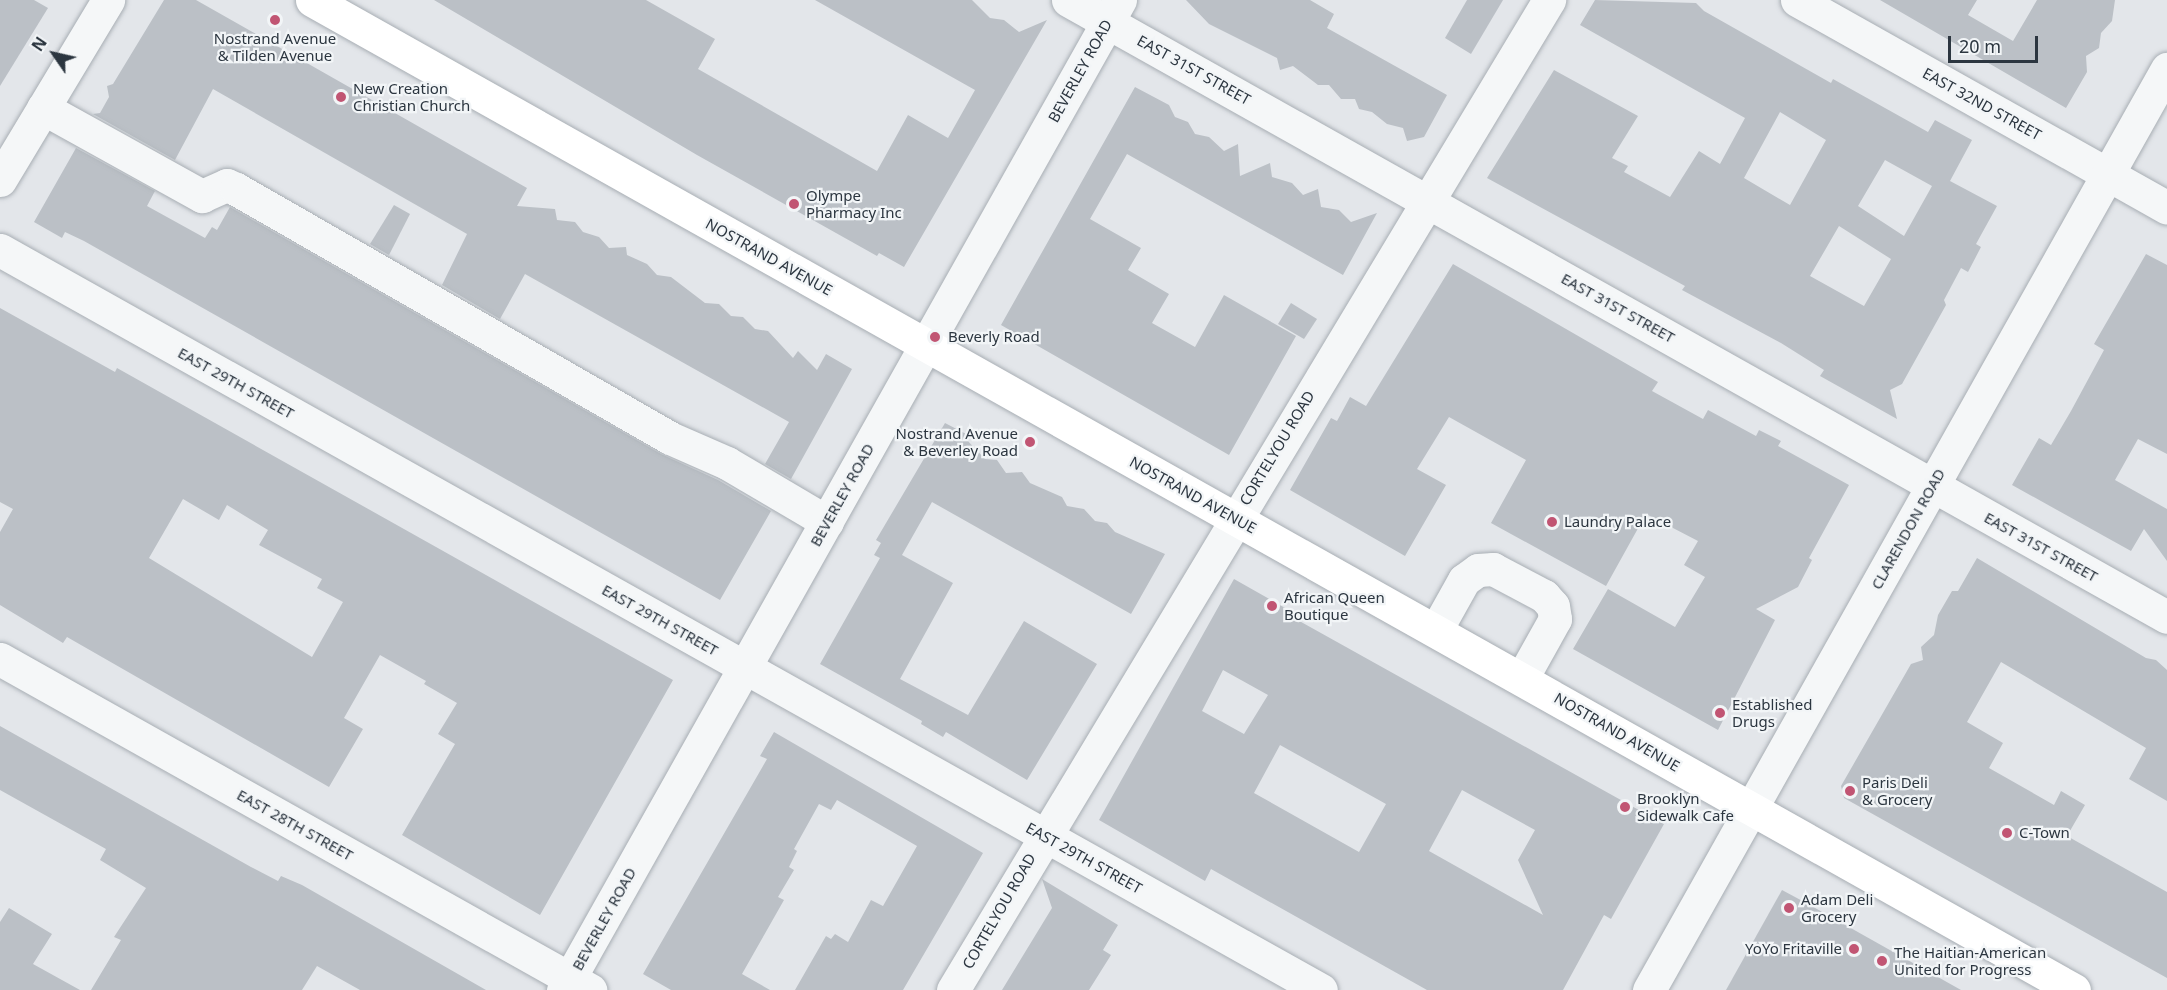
<!DOCTYPE html>
<style>
body{margin:0}
#map{position:relative;width:2167px;height:990px;overflow:hidden;background:#e3e6ea;font-family:"Noto Sans",sans-serif}
div>[style]{position:absolute}
.building>*{inset:0;background:#bbc0c6}
.roads{filter:drop-shadow(0 0 2px #a8aeb4) drop-shadow(0 0 2px #a8aeb4)}
.minor>*{height:33px;margin:-16.5px;padding:0 16.5px;transform-origin:16.5px;border-radius:16.5px;background:#f5f7f8}
.major>*{height:33px;margin:-16.5px;padding:0 16.5px;transform-origin:16.5px;border-radius:16.5px;background:#fff}
.dots>*{width:16px;height:16px;translate:-50% -50%;box-sizing:border-box;border:3px solid #f2f5f7;border-radius:50%}
span{translate:-50% -50%;white-space:nowrap;text-align:center;line-height:1.15;-webkit-text-stroke:4.5px #f2f5f7;paint-order:stroke}
.poi-label{font-size:15px;color:#2c3640}
.left{translate:0 -50%;text-align:left}
.right{translate:-100% -50%;text-align:right}
.street-label{font-size:15px;color:#2c3640}
.north{position:absolute;left:24px;top:24px;width:60px;height:60px;-webkit-text-stroke:4px #f2f5f7;paint-order:stroke;rotate:304deg;font-size:16px;font-weight:700;line-height:24px;text-align:center;color:#2c3640}
.north::after{content:'';display:block;margin:auto;width:21px;height:27px;background:#2c3640;clip-path:polygon(50% 0,100% 100%,50% 72%,0 100%)}
.scale{position:absolute;left:1948px;top:36px;width:90px;height:27px;box-sizing:border-box;border:3px solid #2c3640;border-top:0;padding-left:8px;font-size:18px;line-height:21px;white-space:nowrap;color:#2c3640;-webkit-text-stroke:4px #f2f5f7;paint-order:stroke}
</style>
<div id="map">
<div class="building">
<div style="clip-path:polygon(0 0,34px 0,48px 8px,0 86px)"></div>
<div style="clip-path:polygon(164px 0,196px 0,490px 167px,527px 188px,517px 206px,555px 209px,557px 220px,575px 222px,583px 232px,599px 237px,609px 248px,626px 247px,627px 255px,647px 264px,657px 275px,671px 277px,705px 303px,719px 304px,731px 316px,743px 317px,755px 329px,768px 331px,793px 358px,798px 351px,817px 370px,826px 354px,852px 369px,791px 479px,765px 464px,789px 422px,525px 274px,500px 319px,442px 285px,467px 234px,213px 89px,175px 160px,93px 114px,100px 113px,109px 97px,107px 86px,113px 84px)"></div>
<div style="clip-path:polygon(434px 0,646px 0,715px 39px,698px 69px,877px 171px,908px 115px,948px 138px,975px 90px,815px 0,972px 0,990px 18px,1004px 20px,1019px 32px,1047px 20px,904px 267px,879px 253px,877px 256px,697px 155px)"></div>
<div style="clip-path:polygon(1186px 0,1310px 0,1334px 14px,1327px 28px,1447px 95px,1424px 137px,1407px 141px,1403px 128px,1387px 124px,1372px 112px,1359px 109px,1355px 99px,1341px 99px,1329px 85px,1318px 85px,1293px 66px,1280px 70px,1277px 58px,1209px 24px)"></div>
<div style="clip-path:polygon(1467px 0,1503px 0,1471px 54px,1445px 38px)"></div>
<div style="clip-path:polygon(evenodd,1595px 0,1696px 3px,1704px 11px,1831px 83px,1833px 79px,1928px 132px,1935px 120px,1972px 140px,1950px 181px,1997px 206px,1976px 244px,1981px 247px,1968px 272px,1961px 268px,1944px 300px,1946px 305px,1902px 384px,1890px 390px,1897px 419px,1820px 376px,1824px 370px,1781px 343px,1682px 290px,1685px 286px,1487px 178px,1554px 70px,1638px 116px,1612px 158px,1628px 166px,1624px 172px,1670px 197px,1699px 151px,1720px 164px,1745px 118px,1580px 25px,1595px 0,1780px 112px,1826px 140px,1790px 205px,1744px 178px,1780px 112px,1595px 0,1885px 160px,1932px 186px,1904px 236px,1858px 206px,1885px 160px,1595px 0,1839px 226px,1891px 259px,1864px 306px,1810px 276px,1839px 226px)"></div>
<div style="clip-path:polygon(1880px 0,1977px 0,1968px 15px,2013px 41px,2037px 0,2115px 0,2112px 21px,2101px 33px,2099px 48px,2086px 56px,2087px 72px,2066px 108px)"></div>
<div style="clip-path:polygon(1135px 87px,1169px 105px,1175px 117px,1188px 122px,1195px 134px,1209px 137px,1224px 151px,1238px 144px,1240px 176px,1270px 163px,1272px 177px,1292px 183px,1303px 195px,1318px 189px,1321px 207px,1339px 210px,1351px 222px,1377px 213px,1343px 275px,1127px 154px,1090px 219px,1141px 248px,1128px 270px,1169px 294px,1152px 323px,1195px 347px,1224px 295px,1296px 336px,1229px 455px,1001px 325px)"></div>
<div style="clip-path:polygon(76px 148px,155px 191px,147px 206px,205px 238px,212px 227px,217px 230px,230px 207px,661px 454px,718px 480px,771px 511px,720px 600px,84px 241px,65px 232px,62px 238px,34px 222px)"></div>
<div style="clip-path:polygon(394px 205px,410px 214px,389px 255px,370px 244px)"></div>
<div style="clip-path:polygon(2146px 254px,2167px 265px,2167px 454px,2138px 439px,2115px 480px,2167px 509px,2167px 561px,2144px 529px,2131px 551px,2012px 485px,2039px 438px,2051px 445px,2071px 411px,2104px 350px,2094px 344px)"></div>
<div style="clip-path:polygon(1453px 264px,1658px 382px,1652px 391px,1703px 419px,1708px 410px,1756px 436px,1759px 430px,1781px 441px,1778px 446px,1849px 485px,1809px 558px,1812px 560px,1798px 587px,1756px 609px,1775px 620px,1718px 730px,1573px 649px,1608px 589px,1675px 627px,1705px 577px,1684px 565px,1698px 541px,1646px 514px,1606px 586px,1491px 523px,1526px 460px,1449px 417px,1417px 469px,1446px 485px,1405px 556px,1290px 490px,1331px 418px,1337px 421px,1350px 397px,1366px 406px)"></div>
<div style="clip-path:polygon(1291px 303px,1317px 319px,1304px 339px,1278px 324px)"></div>
<div style="clip-path:polygon(evenodd,0 308px,115px 372px,117px 368px,673px 680px,540px 915px,402px 835px,455px 744px,438px 734px,457px 703px,424px 684px,426px 681px,380px 655px,344px 718px,363px 729px,329px 787px,67px 637px,63px 643px,0 605px,0 532px,13px 509px,0 502px,0 308px,183px 499px,219px 520px,227px 505px,268px 530px,259px 545px,322px 579px,317px 588px,343px 602px,312px 657px,149px 558px,183px 499px)"></div>
<div style="clip-path:polygon(945px 423px,968px 435px,966px 439px,985px 459px,997px 460px,1006px 473px,1022px 472px,1030px 483px,1062px 497px,1067px 506px,1084px 509px,1095px 521px,1107px 523px,1115px 532px,1165px 554px,1131px 614px,932px 502px,902px 555px,953px 583px,900px 679px,968px 715px,1024px 621px,1097px 664px,1027px 780px,946px 732px,943px 737px,921px 724px,922px 721px,820px 664px,880px 558px,874px 555px,881px 543px,876px 540px)"></div>
<div style="clip-path:polygon(1977px 558px,2146px 658px,2156px 660px,2167px 670px,2167px 801px,2129px 779px,2146px 748px,2001px 662px,1967px 722px,2003px 743px,1989px 768px,2054px 805px,2061px 791px,2085px 805px,2067px 836px,2167px 892px,2167px 978px,1844px 798px,1841px 786px,1911px 664px,1923px 660px,1921px 647px,1934px 635px,1938px 615px,1952px 591px,1958px 591px)"></div>
<div style="clip-path:polygon(evenodd,1234px 579px,1287px 609px,1285px 613px,1664px 824px,1611px 919px,1604px 915px,1563px 990px,1427px 990px,1211px 869px,1205px 881px,1099px 820px,1234px 579px,1223px 670px,1268px 695px,1244px 734px,1202px 711px,1223px 670px,1234px 579px,1280px 745px,1386px 804px,1359px 852px,1254px 793px,1280px 745px,1234px 579px,1462px 790px,1535px 830px,1518px 860px,1543px 915px,1429px 851px,1462px 790px)"></div>
<div style="clip-path:polygon(0 726px,251px 867px,278px 881px,281px 876px,302px 885px,486px 990px,360px 990px,317px 966px,302px 990px,91px 990px,121px 940px,114px 937px,146px 888px,100px 860px,106px 849px,0 790px)"></div>
<div style="clip-path:polygon(774px 732px,983px 853px,903px 990px,795px 990px,826px 936px,831px 939px,835px 934px,848px 942px,871px 900px,883px 906px,917px 846px,837px 800px,831px 810px,819px 804px,794px 849px,797px 851px,789px 867px,794px 870px,778px 897px,784px 900px,742px 974px,770px 990px,671px 990px,643px 974px,767px 759px,760px 756px)"></div>
<div style="clip-path:polygon(1042px 879px,1118px 925px,1103px 950px,1111px 955px,1089px 990px,1002px 990px,1052px 908px)"></div>
<div style="clip-path:polygon(1782px 890px,1808px 904px,1961px 990px,1726px 990px)"></div>
<div style="clip-path:polygon(9px 908px,52px 934px,33px 964px,80px 990px,0 990px,0 922px)"></div>
</div>
<div class="roads">
<div class="minor">
<div style="left:1068px;top:0;width:1260px;rotate:29.31deg"></div>
<div style="left:1797px;top:0;width:424px;rotate:29.3deg"></div>
<div style="left:43px;top:108px;width:182px;rotate:29deg"></div>
<div style="left:202px;top:196px;width:27px;rotate:-24deg"></div>
<div style="left:227px;top:185px;width:10px;rotate:24deg"></div>
<div style="left:236px;top:189px;width:500px;rotate:29.84deg"></div>
<div style="left:670px;top:438px;width:62px;rotate:23.7deg"></div>
<div style="left:727px;top:463px;width:116px;rotate:30.5deg"></div>
<div style="left:0;top:180px;width:210px;rotate:-59deg"></div>
<div style="left:0;top:250px;width:1514px;rotate:29.26deg"></div>
<div style="left:1436px;top:630px;width:57px;rotate:-60.8deg"></div>
<div style="left:1464px;top:580px;width:17px;rotate:-36deg"></div>
<div style="left:1478px;top:570px;width:15px;rotate:-4deg"></div>
<div style="left:1493px;top:569px;width:58px;rotate:27.9deg"></div>
<div style="left:1544px;top:596px;width:13px;rotate:48deg"></div>
<div style="left:1553px;top:606px;width:13px;rotate:81deg"></div>
<div style="left:1555px;top:619px;width:68px;rotate:119.2deg"></div>
<div style="left:0;top:659px;width:677px;rotate:29.29deg"></div>
<div style="left:563px;top:990px;width:1136px;rotate:-60.64deg"></div>
<div style="left:953px;top:990px;width:1156px;rotate:-58.95deg"></div>
<div style="left:1649px;top:990px;width:1057px;rotate:-60.65deg"></div>
</div>
<div class="major">
<div style="left:312px;top:0;width:2021px;rotate:29.33deg"></div>
</div>
</div>
<div class="dots">
<div style="left:275px;top:20px;background:#c15573"></div>
<div style="left:341px;top:97px;background:#c15573"></div>
<div style="left:794px;top:204px;background:#c15573"></div>
<div style="left:935px;top:337px;background:#c15573"></div>
<div style="left:1030px;top:442px;background:#c15573"></div>
<div style="left:1552px;top:522px;background:#c15573"></div>
<div style="left:1272px;top:606px;background:#c15573"></div>
<div style="left:1720px;top:713px;background:#c15573"></div>
<div style="left:1850px;top:791px;background:#c15573"></div>
<div style="left:1625px;top:807px;background:#c15573"></div>
<div style="left:2007px;top:833px;background:#c15573"></div>
<div style="left:1789px;top:908px;background:#c15573"></div>
<div style="left:1854px;top:949px;background:#c15573"></div>
<div style="left:1882px;top:961px;background:#c15573"></div>
</div>
<div class="poi-label">
<span style="left:275px;top:47px">Nostrand Avenue<br>&amp; Tilden Avenue</span>
<span class="left" style="left:353px;top:97px">New Creation<br>Christian Church</span>
<span class="left" style="left:806px;top:204px">Olympe<br>Pharmacy Inc</span>
<span class="left" style="left:948px;top:337px">Beverly Road</span>
<span class="right" style="left:1018px;top:442px">Nostrand Avenue<br>&amp; Beverley Road</span>
<span class="left" style="left:1564px;top:522px">Laundry Palace</span>
<span class="left" style="left:1284px;top:606px">African Queen<br>Boutique</span>
<span class="left" style="left:1732px;top:713px">Established<br>Drugs</span>
<span class="left" style="left:1862px;top:791px">Paris Deli<br>&amp; Grocery</span>
<span class="left" style="left:1637px;top:807px">Brooklyn<br>Sidewalk Cafe</span>
<span class="left" style="left:2019px;top:833px">C-Town</span>
<span class="left" style="left:1801px;top:908px">Adam Deli<br>Grocery</span>
<span class="right" style="left:1842px;top:949px">YoYo Fritaville</span>
<span class="left" style="left:1894px;top:961px">The Haitian-American<br>United for Progress</span>
</div>
<div class="street-label">
<span style="left:1194px;top:70px;rotate:29deg">EAST 31ST STREET</span>
<span style="left:1080px;top:71px;rotate:-61deg">BEVERLEY ROAD</span>
<span style="left:1982px;top:104px;rotate:29deg">EAST 32ND STREET</span>
<span style="left:769px;top:257px;rotate:29deg">NOSTRAND AVENUE</span>
<span style="left:1618px;top:308px;rotate:29deg">EAST 31ST STREET</span>
<span style="left:236px;top:383px;rotate:29deg">EAST 29TH STREET</span>
<span style="left:1277px;top:448px;rotate:-59deg">CORTELYOU ROAD</span>
<span style="left:842px;top:495px;rotate:-61deg">BEVERLEY ROAD</span>
<span style="left:1193px;top:495px;rotate:29deg">NOSTRAND AVENUE</span>
<span style="left:1908px;top:529px;rotate:-61deg">CLARENDON ROAD</span>
<span style="left:2041px;top:547px;rotate:29deg">EAST 31ST STREET</span>
<span style="left:660px;top:620px;rotate:29deg">EAST 29TH STREET</span>
<span style="left:1617px;top:732px;rotate:30deg">NOSTRAND AVENUE</span>
<span style="left:295px;top:825px;rotate:29deg">EAST 28TH STREET</span>
<span style="left:1084px;top:858px;rotate:29deg">EAST 29TH STREET</span>
<span style="left:999px;top:911px;rotate:-60deg">CORTELYOU ROAD</span>
<span style="left:604px;top:919px;rotate:-61deg">BEVERLEY ROAD</span>
</div>
<div class="north">N</div>
<div class="scale">20 m</div>
</div>
